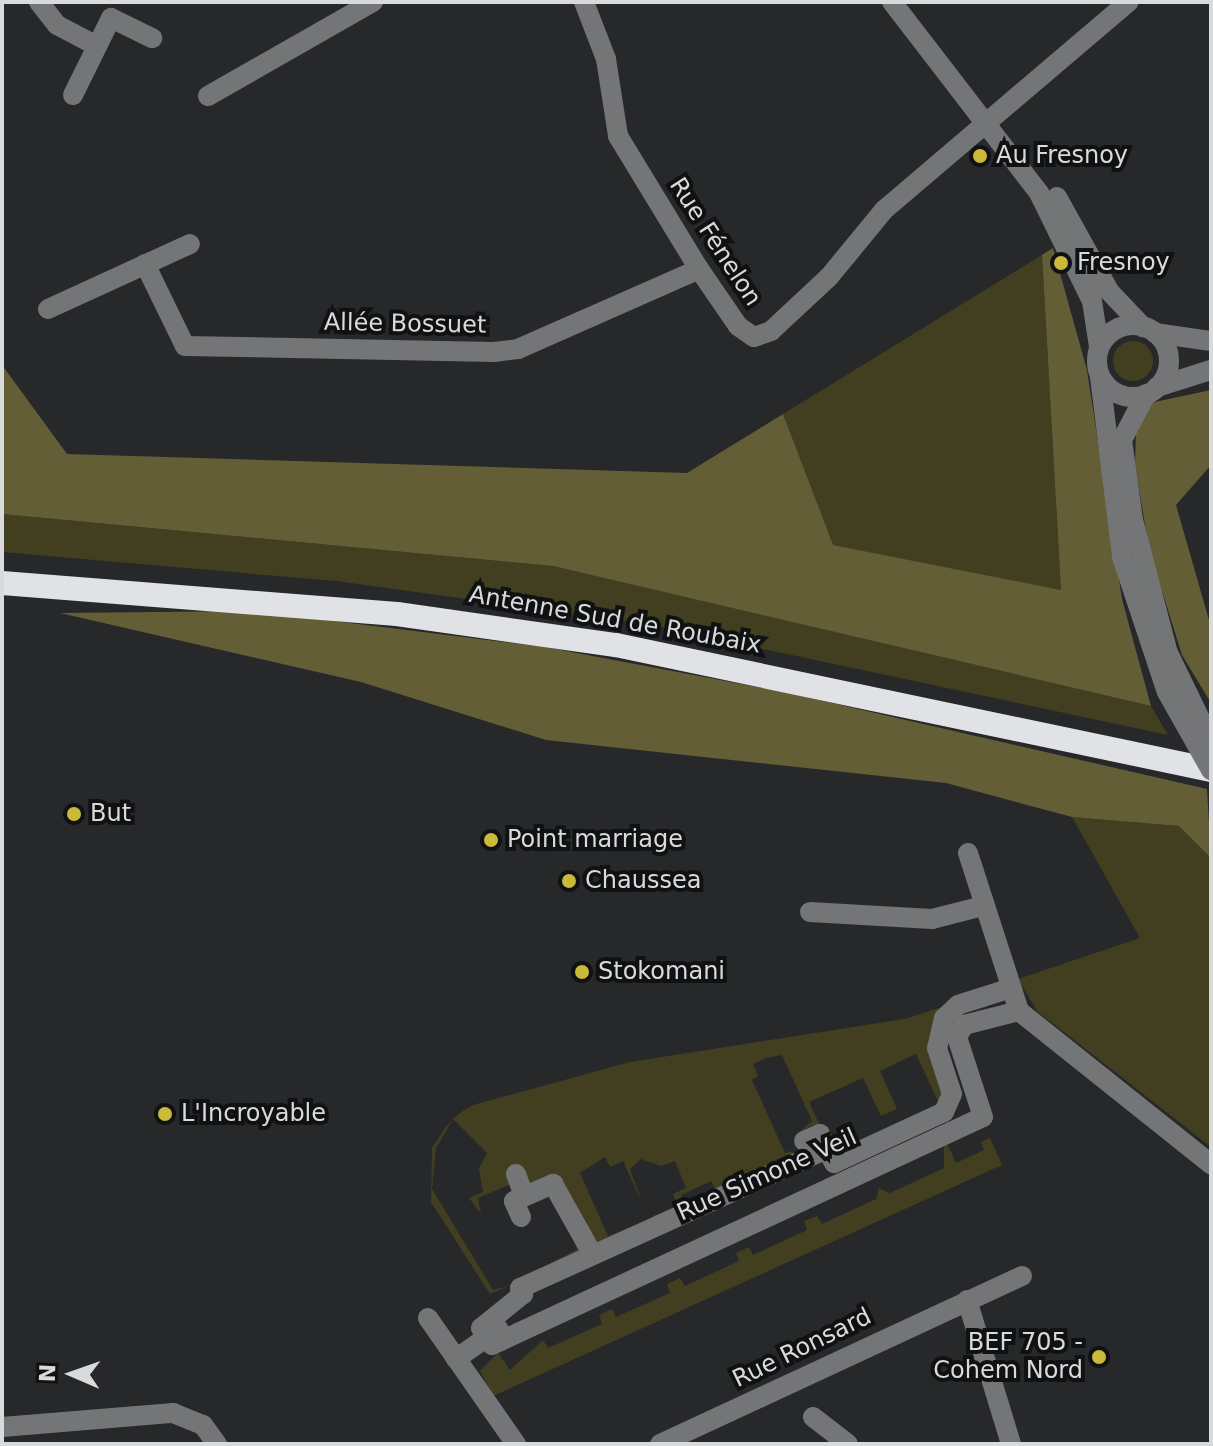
<!DOCTYPE html>
<meta charset="utf-8">
<style>
body{margin:0}
#map{position:relative;width:1213px;height:1446px;overflow:hidden;background:#27282a;font-family:"DejaVu Sans",sans-serif}
div>[style]{position:absolute}
.green>*{inset:0;background:#423e20}
.round{border-radius:50%}
.forest>*{inset:0;background:#635e36}
.minor>*{height:20px;margin:-10px;padding:0 10px;transform-origin:10px;border-radius:10px;background:#747576}
.minor>.ring{margin:-10px;padding:0;box-sizing:content-box;background:none;border:20px solid #747576;border-radius:50%}
.highway>*{height:24px;margin:-12px;padding:0 12px;transform-origin:12px;border-radius:12px;background:#e0e2e5}
.minor-bridge>*{height:20px;margin:-10px;padding:0 10px;transform-origin:10px;border-radius:10px;background:#747576}
.dots>*{width:22px;height:22px;translate:-50% -50%;box-sizing:border-box;border:4px solid #101112;border-radius:50%}
span{translate:-50% -50%;white-space:nowrap;text-align:center;line-height:1.15;-webkit-text-stroke:8px #101112;paint-order:stroke}
.poi-label{font-size:24px;color:#d9dadb}
.left{translate:0 -50%;text-align:left}
.right{translate:-100% -50%;text-align:right}
.street-label{font-size:24px;color:#d9dadb}
.frame{position:absolute;inset:0;border:4px solid #d9dadb;pointer-events:none}
.north{position:absolute;left:32px;top:1334px;width:80px;height:80px;-webkit-text-stroke:6px #101112;paint-order:stroke;rotate:272deg;font-size:22px;font-weight:700;line-height:32px;text-align:center;color:#d9dadb}
.north::after{content:'';display:block;margin:auto;width:28px;height:36px;background:#d9dadb;clip-path:polygon(50% 0,100% 100%,50% 72%,0 100%)}
</style>
<div id="map">
<div class="green">
<div style="clip-path:polygon(1042px 255px,1061px 590px,832px 545px,783px 414px)"></div>
<div class="round" style="left:1113px;top:341px;width:40px;height:40px"></div>
<div style="clip-path:polygon(2px 514px,553px 566px,1151px 706px,1168px 735px,641px 623px,336px 581px,2px 552px)"></div>
<div style="clip-path:polygon(1072px 817px,1179px 826px,1211px 858px,1211px 1147px,1037px 1011px,1018px 979px,1140px 938px)"></div>
<div style="clip-path:polygon(959px 1002px,940px 1020px,950px 1090px,942px 1110px,916px 1054px,880px 1071px,897px 1109px,881px 1116px,863px 1078px,809px 1102px,822px 1130px,813px 1125px,800px 1131px,812px 1121px,782px 1055px,766px 1058px,753px 1064px,758px 1076px,752px 1080px,785px 1153px,792px 1151px,796px 1160px,716px 1191px,711px 1181px,681px 1195px,685px 1205px,656px 1224px,653px 1216px,678px 1206px,673px 1194px,686px 1188px,675px 1161px,661px 1166px,641px 1159px,630px 1169px,643px 1205px,623px 1161px,610px 1167px,605px 1157px,580px 1173px,608px 1236px,640px 1223px,643px 1230px,523px 1279px,577px 1249px,550px 1188px,511px 1184px,478px 1198px,481px 1214px,469px 1198px,483px 1192px,479px 1169px,487px 1153px,453px 1119px,436px 1148px,432px 1189px,493px 1290px,509px 1286px,490px 1294px,431px 1202px,432px 1148px,445px 1128px,453px 1119px,461px 1112px,473px 1105px,630px 1062px,904px 1019px)"></div>
<div style="clip-path:polygon(944px 1137px,956px 1163px,984px 1150px,981px 1142px,990px 1138px,1002px 1165px,493px 1396px,480px 1371px,498px 1353px,510px 1370px,543px 1340px,548px 1348px,602px 1324px,599px 1315px,612px 1309px,616px 1317px,670px 1293px,667px 1284px,680px 1278px,685px 1286px,739px 1261px,736px 1253px,749px 1247px,753px 1255px,807px 1230px,804px 1221px,817px 1216px,822px 1224px,876px 1199px,879px 1188px,890px 1193px,944px 1168px)"></div>
</div>
<div class="forest">
<div style="clip-path:polygon(1053px 248px,1087px 370px,1122px 599px,1151px 706px,553px 566px,2px 514px,2px 365px,67px 454px,687px 473px,783px 414px,833px 545px,1061px 590px,1042px 255px)"></div>
<div style="clip-path:polygon(1211px 390px,1211px 465px,1176px 505px,1211px 627px,1211px 703px,1182px 655px,1149px 549px,1135px 465px,1136px 429px,1150px 403px)"></div>
<div style="clip-path:polygon(251px 611px,545px 647px,784px 692px,1207px 789px,1211px 858px,1179px 826px,1072px 817px,946px 783px,546px 740px,361px 682px,60px 613px)"></div>
</div>
<div class="minor">
<div style="left:39px;top:2px;width:29px;rotate:52deg"></div>
<div style="left:57px;top:25px;width:45px;rotate:27.7deg"></div>
<div style="left:584px;top:2px;width:61px;rotate:68.9deg"></div>
<div style="left:606px;top:59px;width:78px;rotate:81.1deg"></div>
<div style="left:618px;top:136px;width:156px;rotate:58.7deg"></div>
<div style="left:699px;top:269px;width:69px;rotate:55.6deg"></div>
<div style="left:738px;top:326px;width:19px;rotate:35deg"></div>
<div style="left:754px;top:337px;width:18px;rotate:-19deg"></div>
<div style="left:771px;top:331px;width:79px;rotate:-43deg"></div>
<div style="left:829px;top:277px;width:87px;rotate:-50.6deg"></div>
<div style="left:884px;top:210px;width:321px;rotate:-40.4deg"></div>
<div style="left:892px;top:2px;width:241px;rotate:52.4deg"></div>
<div style="left:1039px;top:193px;width:120px;rotate:63.9deg"></div>
<div style="left:1092px;top:301px;width:47px;rotate:81.3deg"></div>
<div style="left:73px;top:95px;width:86px;rotate:-63.7deg"></div>
<div style="left:111px;top:18px;width:46px;rotate:26deg"></div>
<div style="left:208px;top:96px;width:190px;rotate:-29.7deg"></div>
<div style="left:1057px;top:197px;width:107px;rotate:61deg"></div>
<div style="left:1109px;top:291px;width:50px;rotate:46.6deg"></div>
<div style="left:145px;top:264px;width:91px;rotate:64deg"></div>
<div style="left:185px;top:346px;width:309px;rotate:1.1deg"></div>
<div style="left:494px;top:352px;width:24px;rotate:-7deg"></div>
<div style="left:518px;top:349px;width:198px;rotate:-23.8deg"></div>
<div style="left:48px;top:309px;width:156px;rotate:-24.6deg"></div>
<div class="ring" style="left:1097px;top:325px;width:52px;height:52px"></div>
<div style="left:1155px;top:333px;width:57px;rotate:8.1deg"></div>
<div style="left:1100px;top:377px;width:181px;rotate:83deg"></div>
<div style="left:1122px;top:557px;width:142px;rotate:71.6deg"></div>
<div style="left:1157px;top:387px;width:57px;rotate:-17.5deg"></div>
<div style="left:1146px;top:394px;width:52px;rotate:117.6deg"></div>
<div style="left:1122px;top:440px;width:81px;rotate:82.2deg"></div>
<div style="left:1133px;top:520px;width:138px;rotate:75.3deg"></div>
<div style="left:1168px;top:653px;width:98px;rotate:64deg"></div>
<div style="left:968px;top:853px;width:166px;rotate:72.1deg"></div>
<div style="left:1019px;top:1011px;width:246px;rotate:38.6deg"></div>
<div style="left:810px;top:912px;width:122px;rotate:3.3deg"></div>
<div style="left:932px;top:919px;width:53px;rotate:-14.3deg"></div>
<div style="left:1008px;top:989px;width:52px;rotate:162.3deg"></div>
<div style="left:958px;top:1005px;width:19px;rotate:137deg"></div>
<div style="left:944px;top:1018px;width:31px;rotate:103deg"></div>
<div style="left:937px;top:1048px;width:48px;rotate:71.9deg"></div>
<div style="left:952px;top:1094px;width:20px;rotate:114deg"></div>
<div style="left:944px;top:1112px;width:121px;rotate:155.1deg"></div>
<div style="left:834px;top:1163px;width:16px;rotate:-117deg"></div>
<div style="left:827px;top:1149px;width:337px;rotate:155.6deg"></div>
<div style="left:520px;top:1288px;width:7px;rotate:63deg"></div>
<div style="left:523px;top:1294px;width:54px;rotate:141deg"></div>
<div style="left:481px;top:1328px;width:20px;rotate:57deg"></div>
<div style="left:492px;top:1345px;width:541px;rotate:-24.91deg"></div>
<div style="left:983px;top:1117px;width:84px;rotate:-108deg"></div>
<div style="left:957px;top:1037px;width:14px;rotate:-60deg"></div>
<div style="left:964px;top:1025px;width:57px;rotate:-14.3deg"></div>
<div style="left:804px;top:1141px;width:17px;rotate:-24deg"></div>
<div style="left:820px;top:1134px;width:17px;rotate:65deg"></div>
<div style="left:516px;top:1174px;width:23px;rotate:70deg"></div>
<div style="left:521px;top:1217px;width:17px;rotate:-114deg"></div>
<div style="left:514px;top:1201px;width:43px;rotate:-23.6deg"></div>
<div style="left:553px;top:1184px;width:81px;rotate:60.6deg"></div>
<div style="left:967px;top:1300px;width:151px;rotate:73deg"></div>
<div style="left:428px;top:1318px;width:154px;rotate:55.1deg"></div>
<div style="left:456px;top:1359px;width:52px;rotate:-35.5deg"></div>
<div style="left:813px;top:1417px;width:44px;rotate:37.6deg"></div>
<div style="left:2px;top:1427px;width:172px;rotate:-4.7deg"></div>
<div style="left:173px;top:1413px;width:32px;rotate:22deg"></div>
<div style="left:203px;top:1425px;width:24px;rotate:54deg"></div>
<div style="left:660px;top:1444px;width:399px;rotate:-24.9deg"></div>
</div>
<div class="highway">
<div style="left:2px;top:583px;width:396px;rotate:4.5deg"></div>
<div style="left:397px;top:614px;width:221px;rotate:8.1deg"></div>
<div style="left:616px;top:645px;width:608px;rotate:11.86deg"></div>
</div>
<div class="minor-bridge">
<div style="left:1167px;top:692px;width:90px;rotate:60.6deg"></div>
</div>
<div class="dots">
<div style="left:980px;top:156px;background:#cbb939"></div>
<div style="left:1061px;top:263px;background:#cbb939"></div>
<div style="left:74px;top:814px;background:#cbb939"></div>
<div style="left:491px;top:840px;background:#cbb939"></div>
<div style="left:569px;top:881px;background:#cbb939"></div>
<div style="left:582px;top:972px;background:#cbb939"></div>
<div style="left:165px;top:1114px;background:#cbb939"></div>
<div style="left:1099px;top:1357px;background:#cbb939"></div>
</div>
<div class="poi-label">
<span class="left" style="left:996px;top:156px">Au Fresnoy</span>
<span class="left" style="left:1077px;top:263px">Fresnoy</span>
<span class="left" style="left:90px;top:814px">But</span>
<span class="left" style="left:507px;top:840px">Point marriage</span>
<span class="left" style="left:585px;top:881px">Chaussea</span>
<span class="left" style="left:598px;top:972px">Stokomani</span>
<span class="left" style="left:181px;top:1114px">L'Incroyable</span>
<span class="right" style="left:1083px;top:1357px">BEF 705 -<br>Cohem Nord</span>
</div>
<div class="street-label">
<span style="left:715px;top:242px;rotate:57deg">Rue Fénelon</span>
<span style="left:405px;top:324px;rotate:1deg">Allée Bossuet</span>
<span style="left:615px;top:620px;rotate:10deg">Antenne Sud de Roubaix</span>
<span style="left:767px;top:1175px;rotate:-24deg">Rue Simone Veil</span>
<span style="left:802px;top:1348px;rotate:-26deg">Rue Ronsard</span>
</div>
<div class="frame"></div>
<div class="north">N</div>
</div>
